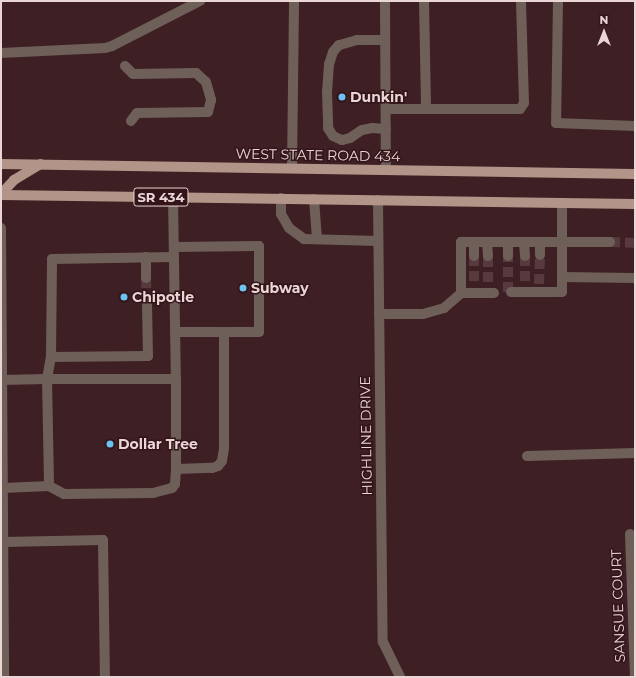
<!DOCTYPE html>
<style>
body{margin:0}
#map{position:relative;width:636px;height:678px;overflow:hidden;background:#3e1f23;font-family:Montserrat,sans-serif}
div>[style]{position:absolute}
.minor-tunnel>*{height:10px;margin-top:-5px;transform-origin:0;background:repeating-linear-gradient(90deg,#583a3e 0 10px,transparent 0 15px)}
.minor>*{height:10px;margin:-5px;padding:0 5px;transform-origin:5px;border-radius:5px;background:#6e5f59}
.major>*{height:10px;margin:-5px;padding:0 5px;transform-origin:5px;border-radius:5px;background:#b29488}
.dots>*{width:11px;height:11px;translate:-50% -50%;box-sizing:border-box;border:2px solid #331519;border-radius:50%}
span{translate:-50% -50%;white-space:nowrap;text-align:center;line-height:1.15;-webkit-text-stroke:3px #331519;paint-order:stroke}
.shield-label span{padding:1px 3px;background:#331519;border:1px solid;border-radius:3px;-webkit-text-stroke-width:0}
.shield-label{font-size:13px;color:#ebd6d7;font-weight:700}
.poi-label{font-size:14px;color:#ebd6d7;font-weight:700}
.left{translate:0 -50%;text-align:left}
.street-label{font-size:14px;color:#ebd6d7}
.frame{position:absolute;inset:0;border:2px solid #ebd6d7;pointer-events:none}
.north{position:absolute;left:584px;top:12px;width:40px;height:40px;-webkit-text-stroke:3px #331519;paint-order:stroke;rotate:0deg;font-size:11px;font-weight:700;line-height:16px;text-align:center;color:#ebd6d7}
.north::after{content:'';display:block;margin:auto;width:14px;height:18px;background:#ebd6d7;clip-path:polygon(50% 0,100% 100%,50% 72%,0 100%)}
</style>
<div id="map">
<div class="minor-tunnel">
<div style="left:610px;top:242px;width:25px;rotate:2deg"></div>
<div style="left:474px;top:256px;width:26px;rotate:90deg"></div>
<div style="left:525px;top:256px;width:28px;rotate:90deg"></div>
<div style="left:146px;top:278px;width:24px;rotate:88deg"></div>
<div style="left:488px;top:282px;width:26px;rotate:-90deg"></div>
<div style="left:539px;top:284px;width:29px;rotate:-88deg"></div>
<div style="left:508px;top:292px;width:36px;rotate:-90deg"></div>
</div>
<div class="minor">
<div style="left:385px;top:1px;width:169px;rotate:89.7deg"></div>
<div style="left:424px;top:1px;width:108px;rotate:88.9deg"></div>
<div style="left:558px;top:1px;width:122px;rotate:90.9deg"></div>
<div style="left:556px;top:123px;width:79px;rotate:2.2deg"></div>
<div style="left:385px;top:40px;width:28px;rotate:180deg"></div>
<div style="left:357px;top:40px;width:19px;rotate:164deg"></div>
<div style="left:339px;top:45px;width:9px;rotate:131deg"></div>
<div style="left:333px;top:52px;width:13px;rotate:108deg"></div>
<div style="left:329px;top:64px;width:28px;rotate:94deg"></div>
<div style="left:327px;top:92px;width:36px;rotate:88deg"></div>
<div style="left:328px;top:128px;width:9px;rotate:58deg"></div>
<div style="left:333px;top:136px;width:10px;rotate:24deg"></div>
<div style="left:342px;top:140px;width:8px;rotate:-14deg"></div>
<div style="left:350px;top:138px;width:14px;rotate:-34deg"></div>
<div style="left:362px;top:130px;width:10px;rotate:-11deg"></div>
<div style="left:372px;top:128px;width:14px;rotate:4deg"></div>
<div style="left:1px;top:53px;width:104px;rotate:-2.8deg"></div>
<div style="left:105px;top:48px;width:7px;rotate:-16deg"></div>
<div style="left:112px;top:46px;width:99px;rotate:-27.1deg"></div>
<div style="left:125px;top:66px;width:11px;rotate:45deg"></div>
<div style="left:133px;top:74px;width:63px;rotate:-0.9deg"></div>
<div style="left:196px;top:73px;width:13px;rotate:42deg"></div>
<div style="left:206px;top:82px;width:19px;rotate:74deg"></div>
<div style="left:211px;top:100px;width:12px;rotate:104deg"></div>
<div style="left:208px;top:112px;width:71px;rotate:179.2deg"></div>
<div style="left:137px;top:113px;width:10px;rotate:127deg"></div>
<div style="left:386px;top:109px;width:134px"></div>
<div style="left:520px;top:109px;width:7px;rotate:-56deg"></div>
<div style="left:524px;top:103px;width:102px;rotate:-91.7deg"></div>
<div style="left:292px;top:168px;width:167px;rotate:-89.3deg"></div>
<div style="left:173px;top:197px;width:182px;rotate:89.1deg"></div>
<div style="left:176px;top:379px;width:129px;rotate:180deg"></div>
<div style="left:47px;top:379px;width:22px;rotate:-80deg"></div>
<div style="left:51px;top:357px;width:98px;rotate:-89.4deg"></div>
<div style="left:52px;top:259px;width:122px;rotate:-0.9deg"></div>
<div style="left:281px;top:198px;width:16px;rotate:90deg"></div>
<div style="left:281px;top:214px;width:16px;rotate:60deg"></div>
<div style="left:289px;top:228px;width:19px;rotate:36deg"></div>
<div style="left:304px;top:239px;width:74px;rotate:1.5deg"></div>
<div style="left:314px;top:199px;width:40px;rotate:85.7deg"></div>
<div style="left:378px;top:200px;width:442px;rotate:89.4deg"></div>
<div style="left:383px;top:642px;width:39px;rotate:64deg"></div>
<div style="left:1px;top:228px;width:449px;rotate:89.6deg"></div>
<div style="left:474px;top:242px;width:14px;rotate:90deg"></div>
<div style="left:487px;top:242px;width:14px;rotate:86deg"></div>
<div style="left:524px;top:242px;width:14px;rotate:86deg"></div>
<div style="left:174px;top:247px;width:85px;rotate:-0.7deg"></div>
<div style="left:259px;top:246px;width:86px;rotate:90deg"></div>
<div style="left:259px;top:332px;width:84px;rotate:180deg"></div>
<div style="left:540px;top:255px;width:13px;rotate:-90deg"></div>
<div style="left:508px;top:256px;width:14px;rotate:-90deg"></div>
<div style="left:146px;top:257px;width:21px;rotate:90deg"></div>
<div style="left:562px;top:277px;width:73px;rotate:0.8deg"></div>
<div style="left:511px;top:292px;width:51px"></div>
<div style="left:562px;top:292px;width:89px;rotate:-90deg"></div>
<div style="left:494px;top:293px;width:33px;rotate:180deg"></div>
<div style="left:461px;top:293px;width:51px;rotate:-90deg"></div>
<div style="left:461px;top:242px;width:149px"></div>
<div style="left:379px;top:314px;width:44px"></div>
<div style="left:423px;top:314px;width:22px;rotate:-16deg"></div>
<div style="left:444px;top:308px;width:23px;rotate:-41deg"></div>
<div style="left:51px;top:357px;width:97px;rotate:-0.6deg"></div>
<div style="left:148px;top:356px;width:54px;rotate:-91.1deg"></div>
<div style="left:176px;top:379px;width:90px;rotate:90deg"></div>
<div style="left:176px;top:469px;width:36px;rotate:-2deg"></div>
<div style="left:212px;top:468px;width:6px;rotate:-18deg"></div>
<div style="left:218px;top:466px;width:6px;rotate:-51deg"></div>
<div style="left:222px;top:461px;width:13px;rotate:-81deg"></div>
<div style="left:224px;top:448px;width:116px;rotate:-90deg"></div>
<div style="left:1px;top:380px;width:46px;rotate:-1.2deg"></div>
<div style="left:47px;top:379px;width:107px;rotate:88.9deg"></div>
<div style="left:49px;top:486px;width:46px;rotate:177.5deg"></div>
<div style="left:527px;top:456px;width:108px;rotate:-1.6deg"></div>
<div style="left:49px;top:486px;width:17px;rotate:28deg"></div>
<div style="left:64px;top:494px;width:89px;rotate:-0.6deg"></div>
<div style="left:153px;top:493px;width:20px;rotate:-15deg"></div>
<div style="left:172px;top:488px;width:5px;rotate:-53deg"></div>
<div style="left:175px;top:484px;width:15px;rotate:-86deg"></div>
<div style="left:630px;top:534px;width:143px;rotate:88deg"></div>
<div style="left:3px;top:542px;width:100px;rotate:-1.1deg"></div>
<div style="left:103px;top:540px;width:137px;rotate:89.2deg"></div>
</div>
<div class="major">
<div style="left:1px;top:164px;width:634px;rotate:0.9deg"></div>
<div style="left:1px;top:194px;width:19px;rotate:-47deg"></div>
<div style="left:14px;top:180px;width:31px;rotate:-31deg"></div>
<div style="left:1px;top:195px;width:634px;rotate:0.81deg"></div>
</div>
<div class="dots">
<div style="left:342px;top:97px;background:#6bc3f2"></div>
<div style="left:243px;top:288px;background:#6bc3f2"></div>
<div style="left:124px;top:297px;background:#6bc3f2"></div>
<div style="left:110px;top:444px;background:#6bc3f2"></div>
</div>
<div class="shield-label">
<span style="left:161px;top:197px">SR 434</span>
</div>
<div class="poi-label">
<span class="left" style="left:350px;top:97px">Dunkin'</span>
<span class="left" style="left:251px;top:288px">Subway</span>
<span class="left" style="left:132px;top:297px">Chipotle</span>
<span class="left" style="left:118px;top:444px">Dollar Tree</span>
</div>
<div class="street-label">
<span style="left:318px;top:155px;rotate:1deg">WEST STATE ROAD 434</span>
<span style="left:366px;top:436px;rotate:-91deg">HIGHLINE DRIVE</span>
<span style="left:618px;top:606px;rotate:-92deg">SANSUE COURT</span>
</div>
<div class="frame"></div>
<div class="north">N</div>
</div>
